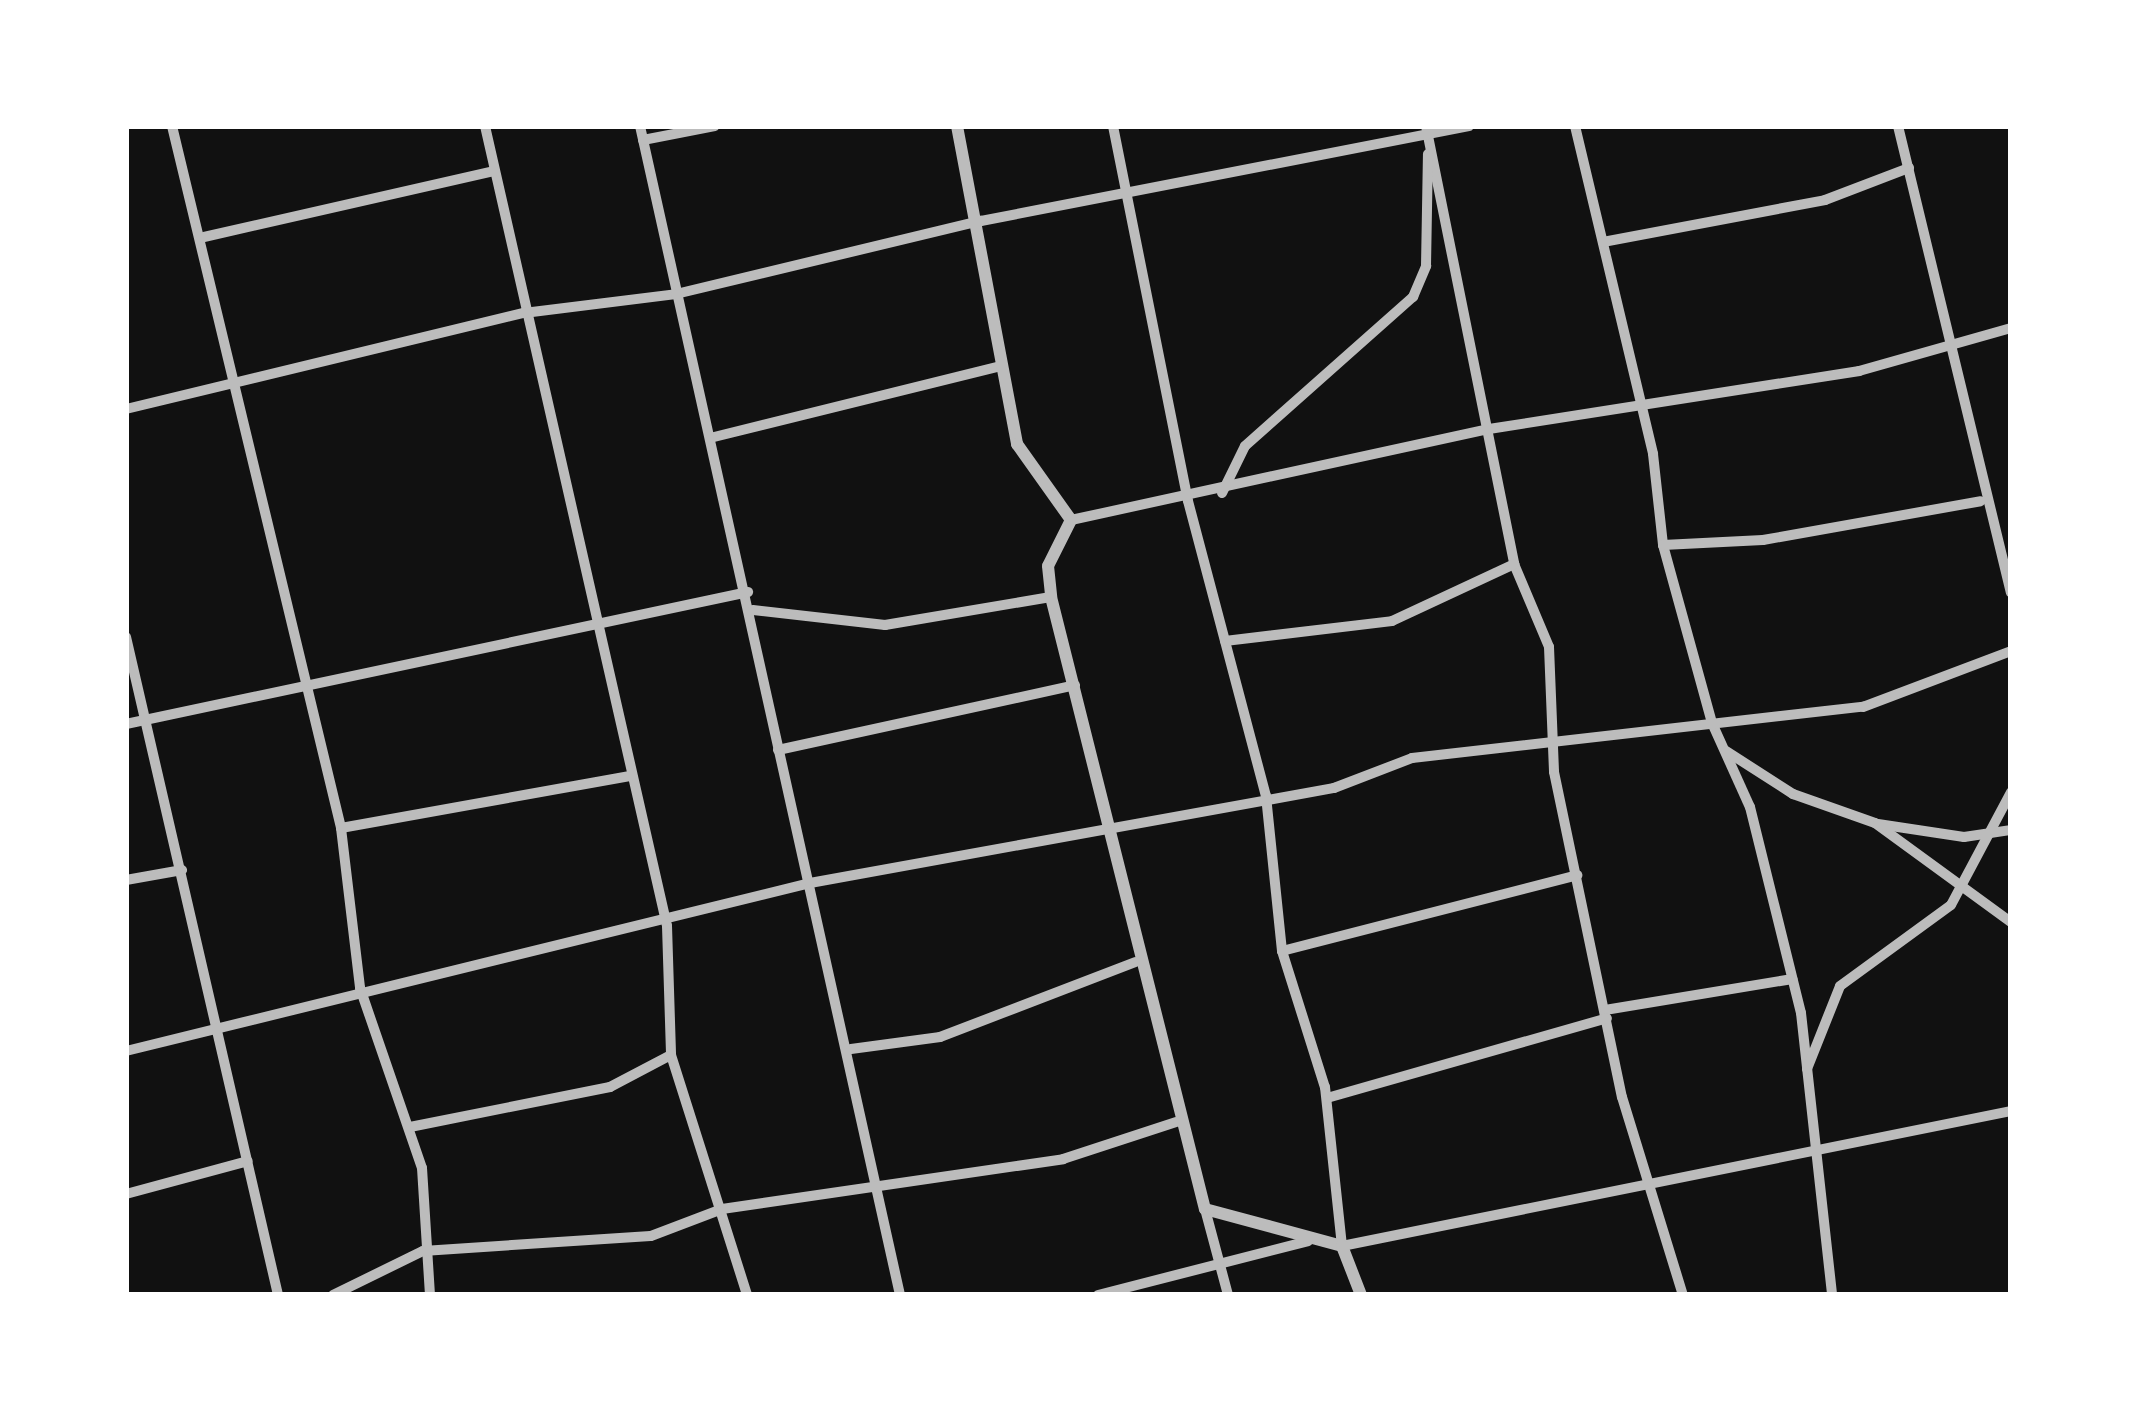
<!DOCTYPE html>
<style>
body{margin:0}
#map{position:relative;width:2137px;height:1421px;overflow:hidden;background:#111;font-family:"Alegreya Sans",sans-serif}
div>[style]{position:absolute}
.minor>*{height:10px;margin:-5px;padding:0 5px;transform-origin:5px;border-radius:5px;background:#bcbcbc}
.tertiary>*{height:12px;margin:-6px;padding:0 6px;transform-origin:6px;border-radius:6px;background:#bcbcbc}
span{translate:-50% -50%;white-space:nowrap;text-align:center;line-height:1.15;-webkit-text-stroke:9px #fff;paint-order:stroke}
.frame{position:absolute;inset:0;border:129px solid #fff;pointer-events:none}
</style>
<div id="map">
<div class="minor">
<div style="left:172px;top:126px;width:722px;rotate:76.46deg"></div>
<div style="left:341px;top:828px;width:161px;rotate:83.2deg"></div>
<div style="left:360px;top:988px;width:190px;rotate:71deg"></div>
<div style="left:422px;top:1168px;width:127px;rotate:86.4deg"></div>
<div style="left:485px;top:126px;width:820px;rotate:77.18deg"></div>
<div style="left:667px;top:926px;width:129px;rotate:88.2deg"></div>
<div style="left:671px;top:1055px;width:252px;rotate:72.4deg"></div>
<div style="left:640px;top:126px;width:1198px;rotate:77.46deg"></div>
<div style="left:1113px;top:126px;width:382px;rotate:78.7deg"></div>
<div style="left:1188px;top:501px;width:305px;rotate:75.2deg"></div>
<div style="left:1266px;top:796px;width:156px;rotate:84.1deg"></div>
<div style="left:1282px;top:951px;width:143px;rotate:72.5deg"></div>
<div style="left:1325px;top:1087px;width:160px;rotate:83.9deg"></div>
<div style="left:1342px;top:1246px;width:682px;rotate:-11.41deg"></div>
<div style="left:1426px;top:126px;width:447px;rotate:78.6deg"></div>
<div style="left:1514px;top:564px;width:90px;rotate:67.1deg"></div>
<div style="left:1549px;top:647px;width:125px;rotate:87.7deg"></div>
<div style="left:1554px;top:772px;width:332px;rotate:78.2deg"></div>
<div style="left:1622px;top:1097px;width:207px;rotate:72.9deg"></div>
<div style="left:1575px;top:126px;width:337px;rotate:76.6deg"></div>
<div style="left:1653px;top:454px;width:92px;rotate:83.7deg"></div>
<div style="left:1663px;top:545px;width:185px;rotate:74.6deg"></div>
<div style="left:1712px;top:723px;width:92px;rotate:65.7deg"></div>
<div style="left:1750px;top:807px;width:212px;rotate:76.1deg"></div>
<div style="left:1801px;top:1013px;width:284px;rotate:83.7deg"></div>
<div style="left:1898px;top:126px;width:480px;rotate:76.4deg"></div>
<div style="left:643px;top:140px;width:73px;rotate:-11deg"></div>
<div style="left:204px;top:237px;width:297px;rotate:-12.8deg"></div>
<div style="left:1603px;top:242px;width:226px;rotate:-10.7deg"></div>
<div style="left:1825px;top:200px;width:90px;rotate:-20.9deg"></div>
<div style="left:126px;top:409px;width:409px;rotate:-13.6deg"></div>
<div style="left:524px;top:313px;width:153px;rotate:-7.1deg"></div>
<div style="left:676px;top:294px;width:314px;rotate:-13.5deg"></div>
<div style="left:981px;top:221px;width:497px;rotate:-11deg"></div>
<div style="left:714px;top:437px;width:292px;rotate:-13.9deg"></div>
<div style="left:1222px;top:493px;width:52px;rotate:-63.9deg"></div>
<div style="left:1245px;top:446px;width:225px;rotate:-41.6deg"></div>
<div style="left:1413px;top:297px;width:34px;rotate:-67deg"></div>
<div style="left:1426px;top:266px;width:112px;rotate:-89deg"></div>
<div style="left:1071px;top:520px;width:428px;rotate:-12.3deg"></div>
<div style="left:1489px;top:429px;width:375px;rotate:-8.9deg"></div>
<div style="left:1859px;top:371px;width:158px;rotate:-15.8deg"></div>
<div style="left:1663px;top:545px;width:100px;rotate:-2.9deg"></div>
<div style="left:1763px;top:540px;width:221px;rotate:-10.1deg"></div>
<div style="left:753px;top:610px;width:133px;rotate:6.5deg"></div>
<div style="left:885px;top:625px;width:168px;rotate:-9.6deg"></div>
<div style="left:126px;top:637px;width:675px;rotate:76.99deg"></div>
<div style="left:1225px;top:641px;width:168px;rotate:-6.8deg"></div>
<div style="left:1392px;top:621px;width:135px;rotate:-25deg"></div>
<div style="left:126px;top:724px;width:636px;rotate:-11.98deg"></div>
<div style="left:778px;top:750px;width:304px;rotate:-12.3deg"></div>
<div style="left:1726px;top:751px;width:80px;rotate:32.7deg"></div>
<div style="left:1793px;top:794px;width:87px;rotate:19.5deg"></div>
<div style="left:1875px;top:823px;width:168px;rotate:36.1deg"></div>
<div style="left:1878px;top:824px;width:87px;rotate:8.6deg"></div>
<div style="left:1964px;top:837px;width:48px;rotate:-8.5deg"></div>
<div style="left:341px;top:828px;width:295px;rotate:-10.2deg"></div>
<div style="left:126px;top:880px;width:57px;rotate:-10.1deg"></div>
<div style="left:1282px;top:951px;width:305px;rotate:-14.4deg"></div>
<div style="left:1605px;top:1010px;width:190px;rotate:-9.4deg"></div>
<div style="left:851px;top:1049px;width:90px;rotate:-7.7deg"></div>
<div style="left:940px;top:1037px;width:209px;rotate:-21deg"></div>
<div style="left:126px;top:1051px;width:704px;rotate:-13.8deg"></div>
<div style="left:810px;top:883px;width:533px;rotate:-10.28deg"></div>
<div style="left:1334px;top:788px;width:84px;rotate:-21deg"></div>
<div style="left:1412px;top:758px;width:454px;rotate:-6.5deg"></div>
<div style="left:1863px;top:707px;width:158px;rotate:-20.7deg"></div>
<div style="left:1807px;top:1069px;width:89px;rotate:-68.3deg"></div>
<div style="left:1840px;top:986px;width:137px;rotate:-36.1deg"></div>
<div style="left:1951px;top:905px;width:128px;rotate:-62deg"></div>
<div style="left:1327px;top:1098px;width:291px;rotate:-15.9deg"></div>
<div style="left:410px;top:1127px;width:204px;rotate:-11.3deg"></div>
<div style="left:610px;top:1087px;width:69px;rotate:-27.7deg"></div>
<div style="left:126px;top:1194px;width:126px;rotate:-15.1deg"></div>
<div style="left:1205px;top:1209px;width:89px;rotate:75deg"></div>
<div style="left:333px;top:1295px;width:100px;rotate:-26.1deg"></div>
<div style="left:423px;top:1251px;width:228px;rotate:-3.8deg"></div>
<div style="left:651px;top:1236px;width:76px;rotate:-20.8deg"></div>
<div style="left:722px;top:1209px;width:345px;rotate:-8.3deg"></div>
<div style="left:1063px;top:1159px;width:119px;rotate:-18.1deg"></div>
<div style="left:1098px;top:1295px;width:217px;rotate:-14.4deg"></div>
</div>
<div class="tertiary">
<div style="left:957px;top:126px;width:324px;rotate:79.3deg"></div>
<div style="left:1017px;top:444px;width:93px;rotate:54.6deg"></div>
<div style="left:1071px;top:520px;width:51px;rotate:116.6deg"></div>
<div style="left:1048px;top:566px;width:31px;rotate:84deg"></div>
<div style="left:1051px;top:597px;width:631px;rotate:75.88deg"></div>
<div style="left:1205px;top:1209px;width:142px;rotate:15.1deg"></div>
<div style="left:1342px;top:1246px;width:53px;rotate:68.8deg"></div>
</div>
<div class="frame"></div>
</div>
